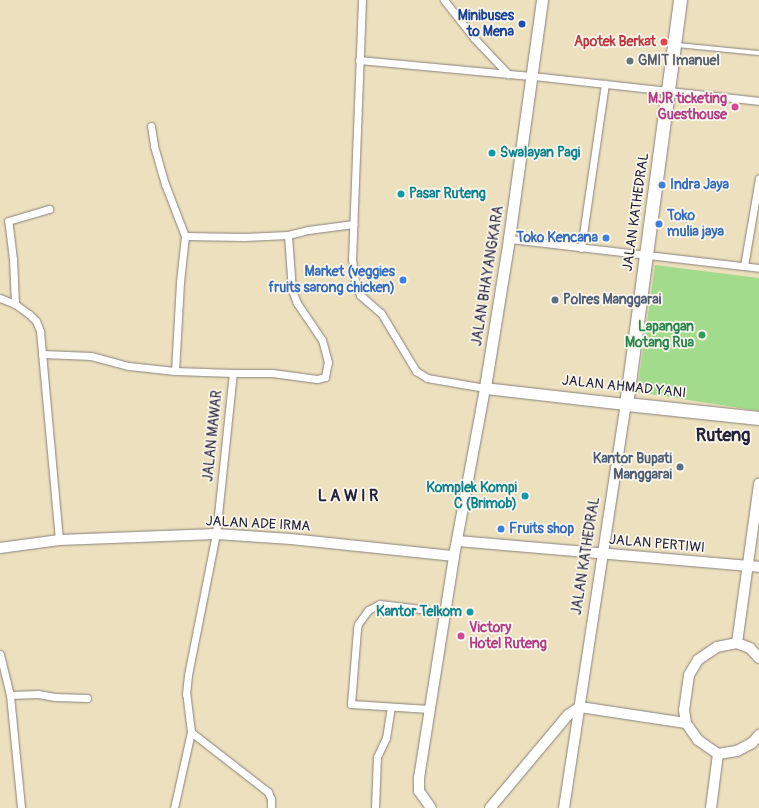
<!DOCTYPE html>
<style>
body{margin:0}
#map{position:relative;width:759px;height:808px;overflow:hidden;background:#ede0be;font-family:Pangolin,sans-serif}
div>[style]{position:absolute}
.green>*{inset:0;background:#a3db8c}
.roads{filter:drop-shadow(0 0 1px #88817c) drop-shadow(0 0 1px #88817c)}
.lane>*{height:3.5px;margin:-1.75px;padding:0 1.75px;transform-origin:1.75px;border-radius:1.75px;background:#fff}
.street>*{height:7px;margin:-3.5px;padding:0 3.5px;transform-origin:3.5px;border-radius:3.5px;background:#fff}
.secondary>*{height:10px;margin:-5px;padding:0 5px;transform-origin:5px;border-radius:5px;background:#fff}
.primary>*{height:11px;margin:-5.5px;padding:0 5.5px;transform-origin:5.5px;border-radius:5.5px;background:#fff}
.highway>*{height:13px;margin:-6.5px;padding:0 6.5px;transform-origin:6.5px;border-radius:6.5px;background:#fff}
.dots>*{width:11px;height:11px;translate:-50% -50%;box-sizing:border-box;border:2px solid #fbf7ec;border-radius:50%}
span{translate:-50% -50%;white-space:nowrap;text-align:center;line-height:1.15;-webkit-text-stroke:3.5px #fbf7ec;paint-order:stroke}
.transit-label{font-size:14px;color:#164399;font-weight:700}
.right{translate:-100% -50%;text-align:right}
.health-label{font-size:14px;color:#be3a42;font-weight:700}
.worship-label{font-size:14px;color:#5b616d;font-weight:700}
.left{translate:0 -50%;text-align:left}
.hotel-label{font-size:14px;color:#b23c85;font-weight:700}
.culture-label{font-size:14px;color:#0d838f;font-weight:700}
.shop-label{font-size:14px;color:#366cbe;font-weight:700}
.street-label{font-size:14px;color:#22223b}
.service-label{font-size:14px;color:#4e5e75;font-weight:700}
.leisure-label{font-size:14px;color:#27864d;font-weight:700}
.quarter-label{font-size:16px;color:#22223b;font-weight:700}
.district-label{font-size:18px;color:#22223b;font-weight:700}
</style>
<div id="map">
<div class="green">
<div style="clip-path:polygon(655px 265px,759px 278px,759px 411px,637px 392px)"></div>
</div>
<div class="roads">
<div class="lane">
<div style="left:677px;top:45px;width:82px;rotate:5.6deg"></div>
</div>
<div class="street">
<div style="left:362px;top:0;width:259px;rotate:92.2deg"></div>
<div style="left:352px;top:259px;width:22px;rotate:82deg"></div>
<div style="left:355px;top:281px;width:15px;rotate:70deg"></div>
<div style="left:360px;top:295px;width:28px;rotate:41deg"></div>
<div style="left:381px;top:313px;width:68px;rotate:58.9deg"></div>
<div style="left:416px;top:371px;width:13px;rotate:32deg"></div>
<div style="left:427px;top:378px;width:59px;rotate:9.8deg"></div>
<div style="left:444px;top:0;width:48px;rotate:51.7deg"></div>
<div style="left:474px;top:38px;width:50px;rotate:46.6deg"></div>
<div style="left:359px;top:60px;width:175px;rotate:5.3deg"></div>
<div style="left:533px;top:76px;width:227px;rotate:6.3deg"></div>
<div style="left:151px;top:126px;width:20px;rotate:81deg"></div>
<div style="left:154px;top:146px;width:40px;rotate:74deg"></div>
<div style="left:165px;top:184px;width:56px;rotate:69deg"></div>
<div style="left:185px;top:236px;width:59px;rotate:1deg"></div>
<div style="left:244px;top:237px;width:44px;rotate:-2.6deg"></div>
<div style="left:185px;top:236px;width:46px;rotate:96.2deg"></div>
<div style="left:180px;top:282px;width:89px;rotate:93.2deg"></div>
<div style="left:175px;top:371px;width:58px;rotate:2deg"></div>
<div style="left:509px;top:239px;width:252px;rotate:6.6deg"></div>
<div style="left:581px;top:248px;width:166px;rotate:-81.7deg"></div>
<div style="left:744px;top:266px;width:89px;rotate:-80.3deg"></div>
<div style="left:0;top:298px;width:16px;rotate:22deg"></div>
<div style="left:15px;top:304px;width:17px;rotate:36deg"></div>
<div style="left:29px;top:314px;width:10px;rotate:45deg"></div>
<div style="left:36px;top:321px;width:11px;rotate:68deg"></div>
<div style="left:40px;top:331px;width:210px;rotate:84.8deg"></div>
<div style="left:15px;top:304px;width:45px;rotate:-92.5deg"></div>
<div style="left:13px;top:259px;width:38px;rotate:-97deg"></div>
<div style="left:8px;top:221px;width:43px;rotate:-16.3deg"></div>
<div style="left:42px;top:354px;width:49px;rotate:2.3deg"></div>
<div style="left:91px;top:356px;width:39px;rotate:15deg"></div>
<div style="left:129px;top:366px;width:46px;rotate:6.2deg"></div>
<div style="left:0;top:654px;width:42px;rotate:76.3deg"></div>
<div style="left:10px;top:695px;width:114px;rotate:84.4deg"></div>
<div style="left:10px;top:695px;width:28px;rotate:-2deg"></div>
<div style="left:38px;top:694px;width:17px;rotate:10deg"></div>
<div style="left:55px;top:697px;width:32px;rotate:2deg"></div>
<div style="left:429px;top:709px;width:78px;rotate:-176.3deg"></div>
<div style="left:351px;top:704px;width:75px;rotate:-85.4deg"></div>
<div style="left:357px;top:629px;width:5px;rotate:-79deg"></div>
<div style="left:358px;top:624px;width:17px;rotate:-54deg"></div>
<div style="left:368px;top:610px;width:13px;rotate:-27deg"></div>
<div style="left:380px;top:604px;width:65px;rotate:7deg"></div>
<div style="left:191px;top:732px;width:98px;rotate:37.9deg"></div>
<div style="left:268px;top:792px;width:8px;rotate:67deg"></div>
<div style="left:271px;top:799px;width:9px;rotate:90deg"></div>
<div style="left:174px;top:808px;width:78px;rotate:-77.4deg"></div>
<div style="left:191px;top:732px;width:38px;rotate:-97deg"></div>
<div style="left:186px;top:694px;width:19px;rotate:-84deg"></div>
<div style="left:188px;top:675px;width:144px;rotate:-78.8deg"></div>
<div style="left:216px;top:534px;width:162px;rotate:-84deg"></div>
<div style="left:233px;top:373px;width:39px"></div>
<div style="left:272px;top:373px;width:45px;rotate:7.6deg"></div>
<div style="left:317px;top:379px;width:8px;rotate:-14deg"></div>
<div style="left:325px;top:377px;width:15px;rotate:-79deg"></div>
<div style="left:328px;top:362px;width:23px;rotate:-105deg"></div>
<div style="left:322px;top:340px;width:45px;rotate:-124deg"></div>
<div style="left:297px;top:303px;width:14px;rotate:-111deg"></div>
<div style="left:292px;top:290px;width:55px;rotate:-94.2deg"></div>
<div style="left:288px;top:235px;width:21px;rotate:-14deg"></div>
<div style="left:308px;top:230px;width:46px;rotate:-7.4deg"></div>
<div style="left:375px;top:808px;width:51px;rotate:-87.8deg"></div>
<div style="left:377px;top:757px;width:21px;rotate:-65deg"></div>
<div style="left:386px;top:738px;width:31px;rotate:-81deg"></div>
</div>
<div class="secondary">
<div style="left:457px;top:541px;width:303px;rotate:4.9deg"></div>
<div style="left:0;top:548px;width:60px;rotate:-7.7deg"></div>
<div style="left:59px;top:540px;width:157px;rotate:-2.2deg"></div>
<div style="left:216px;top:534px;width:75px;rotate:3.8deg"></div>
<div style="left:291px;top:539px;width:164px;rotate:6deg"></div>
<div style="left:737px;top:643px;width:161px;rotate:-82.1deg"></div>
<div style="left:759px;top:658px;width:13px;rotate:-132deg"></div>
<div style="left:750px;top:648px;width:14px;rotate:-159deg"></div>
<div style="left:737px;top:643px;width:20px;rotate:169deg"></div>
<div style="left:717px;top:647px;width:23px;rotate:146deg"></div>
<div style="left:698px;top:660px;width:17px;rotate:121deg"></div>
<div style="left:689px;top:675px;width:35px;rotate:98deg"></div>
<div style="left:684px;top:710px;width:13px;rotate:81deg"></div>
<div style="left:686px;top:723px;width:21px;rotate:55deg"></div>
<div style="left:698px;top:740px;width:24px;rotate:35deg"></div>
<div style="left:718px;top:754px;width:19px;rotate:-9deg"></div>
<div style="left:737px;top:751px;width:17px;rotate:-28deg"></div>
<div style="left:752px;top:743px;width:11px;rotate:-49deg"></div>
<div style="left:431px;top:808px;width:21px;rotate:-125deg"></div>
<div style="left:419px;top:791px;width:13px;rotate:-90deg"></div>
<div style="left:419px;top:778px;width:225px;rotate:-81deg"></div>
<div style="left:454px;top:556px;width:171px;rotate:-79.5deg"></div>
<div style="left:490px;top:808px;width:121px;rotate:-50deg"></div>
<div style="left:568px;top:715px;width:14px;rotate:-34deg"></div>
<div style="left:580px;top:707px;width:107px;rotate:8.6deg"></div>
<div style="left:564px;top:808px;width:409px;rotate:-81.3deg"></div>
<div style="left:711px;top:808px;width:54px;rotate:-82.6deg"></div>
</div>
<div class="primary">
<div style="left:542px;top:0;width:241px;rotate:97.9deg"></div>
<div style="left:509px;top:239px;width:151px;rotate:99.2deg"></div>
<div style="left:485px;top:388px;width:142px;rotate:6.5deg"></div>
</div>
<div class="highway">
<div style="left:680px;top:0;width:408px;rotate:97.6deg"></div>
<div style="left:626px;top:404px;width:134px;rotate:6deg"></div>
</div>
</div>
<div class="dots">
<div style="left:522px;top:24px;background:#1a4fb4"></div>
<div style="left:664px;top:42px;background:#e0444e"></div>
<div style="left:630px;top:61px;background:#6b7280"></div>
<div style="left:735px;top:107px;background:#d1479c"></div>
<div style="left:492px;top:153px;background:#0f9aa8"></div>
<div style="left:662px;top:185px;background:#3f7fe0"></div>
<div style="left:401px;top:194px;background:#0f9aa8"></div>
<div style="left:659px;top:224px;background:#3f7fe0"></div>
<div style="left:606px;top:238px;background:#3f7fe0"></div>
<div style="left:403px;top:280px;background:#3f7fe0"></div>
<div style="left:555px;top:300px;background:#5c6f8a"></div>
<div style="left:702px;top:335px;background:#2e9e5b"></div>
<div style="left:680px;top:467px;background:#5c6f8a"></div>
<div style="left:525px;top:496px;background:#0f9aa8"></div>
<div style="left:501px;top:529px;background:#3f7fe0"></div>
<div style="left:470px;top:612px;background:#0f9aa8"></div>
<div style="left:461px;top:636px;background:#d1479c"></div>
</div>
<div class="transit-label">
<span class="right" style="left:514px;top:24px">Minibuses<br>to Mena</span>
</div>
<div class="health-label">
<span class="right" style="left:656px;top:42px">Apotek Berkat</span>
</div>
<div class="worship-label">
<span class="left" style="left:638px;top:61px">GMIT Imanuel</span>
</div>
<div class="hotel-label">
<span class="right" style="left:727px;top:107px">MJR ticketing<br>Guesthouse</span>
<span class="left" style="left:469px;top:636px">Victory<br>Hotel Ruteng</span>
</div>
<div class="culture-label">
<span class="left" style="left:500px;top:153px">Swalayan Pagi</span>
<span class="left" style="left:409px;top:194px">Pasar Ruteng</span>
<span class="right" style="left:517px;top:496px">Komplek Kompi<br>C (Brimob)</span>
<span class="right" style="left:462px;top:612px">Kantor Telkom</span>
</div>
<div class="shop-label">
<span class="left" style="left:670px;top:185px">Indra Jaya</span>
<span class="left" style="left:667px;top:224px">Toko<br>mulia jaya</span>
<span class="right" style="left:598px;top:238px">Toko Kencana</span>
<span class="right" style="left:395px;top:280px">Market (veggies<br>fruits sarong chicken)</span>
<span class="left" style="left:509px;top:529px">Fruits shop</span>
</div>
<div class="street-label">
<span style="left:636px;top:212px;rotate:-82deg">JALAN KATHEDRAL</span>
<span style="left:488px;top:276px;rotate:-81deg">JALAN BHAYANGKARA</span>
<span style="left:624px;top:387px;rotate:6deg">JALAN AHMAD YANI</span>
<span style="left:213px;top:436px;rotate:-84deg">JALAN MAWAR</span>
<span style="left:258px;top:524px;rotate:3deg">JALAN ADE IRMA</span>
<span style="left:657px;top:544px;rotate:5deg">JALAN PERTIWI</span>
<span style="left:586px;top:556px;rotate:-81deg">JALAN KATHEDRAL</span>
</div>
<div class="service-label">
<span class="left" style="left:563px;top:300px">Polres Manggarai</span>
<span class="right" style="left:672px;top:467px">Kantor Bupati<br>Manggarai</span>
</div>
<div class="leisure-label">
<span class="right" style="left:694px;top:335px">Lapangan<br>Motang Rua</span>
</div>
<div class="quarter-label">
<span style="left:348px;top:496px">L A W I R</span>
</div>
<div class="district-label">
<span style="left:723px;top:436px">Ruteng</span>
</div>
</div>
